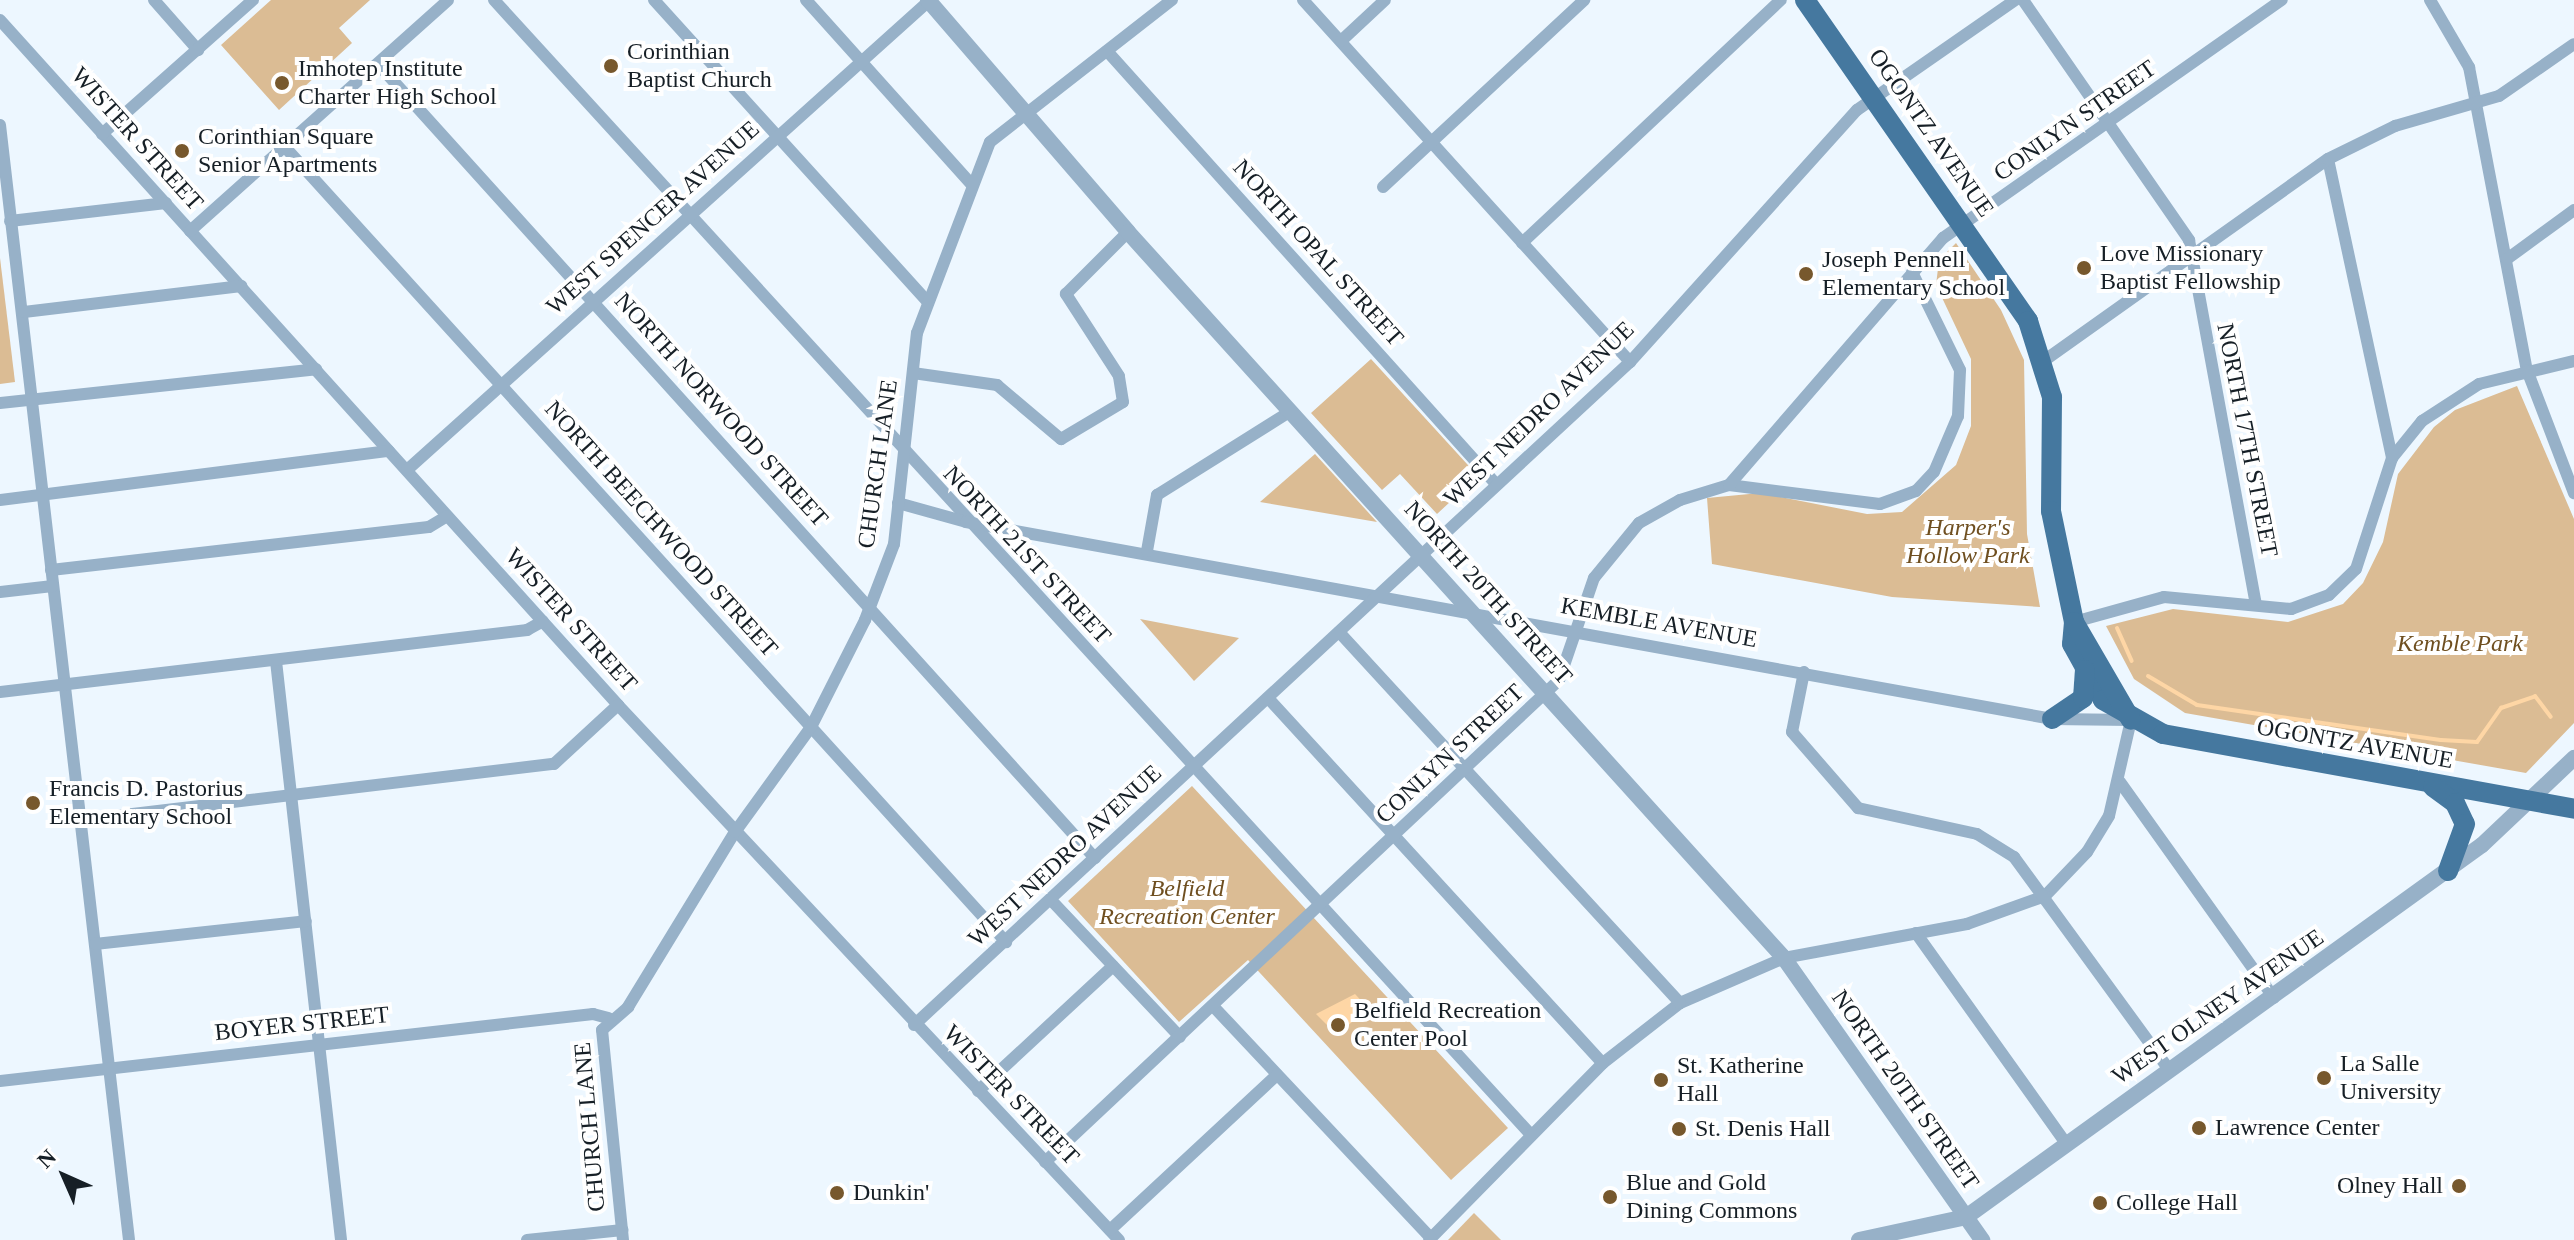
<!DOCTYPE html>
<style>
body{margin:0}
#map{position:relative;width:2574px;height:1240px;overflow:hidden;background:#edf7ff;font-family:"Times New Roman",serif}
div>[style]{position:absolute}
.green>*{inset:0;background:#dbbc94}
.water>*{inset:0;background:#fed6a5}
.stream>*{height:4px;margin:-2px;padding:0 2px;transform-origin:2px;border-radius:2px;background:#fed6a5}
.minor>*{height:12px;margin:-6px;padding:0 6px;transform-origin:6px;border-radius:6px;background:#97b1c8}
.tertiary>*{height:16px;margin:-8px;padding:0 8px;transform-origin:8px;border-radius:8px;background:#97b1c8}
.primary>*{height:20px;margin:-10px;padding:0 10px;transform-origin:10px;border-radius:10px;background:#45789f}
.dots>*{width:22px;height:22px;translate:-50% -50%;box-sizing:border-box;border:4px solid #fff;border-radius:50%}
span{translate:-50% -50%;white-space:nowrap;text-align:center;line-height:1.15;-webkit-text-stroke:8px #fff;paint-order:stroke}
.poi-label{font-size:24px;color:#161f26}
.left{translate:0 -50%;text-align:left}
.right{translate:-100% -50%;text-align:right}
.street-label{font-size:24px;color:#161f26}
.park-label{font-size:24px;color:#6f4f20;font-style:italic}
.north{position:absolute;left:24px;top:1136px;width:80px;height:80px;-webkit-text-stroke:6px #fff;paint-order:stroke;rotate:315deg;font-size:22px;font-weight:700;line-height:32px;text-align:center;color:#161f26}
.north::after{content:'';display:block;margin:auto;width:28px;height:36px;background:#161f26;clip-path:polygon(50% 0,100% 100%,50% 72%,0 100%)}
</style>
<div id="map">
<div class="green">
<div style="clip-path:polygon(271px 0,370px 0,339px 28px,352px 43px,279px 110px,221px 45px)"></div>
<div style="clip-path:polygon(1956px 243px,2001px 310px,2024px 360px,2027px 534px,2040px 607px,1892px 597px,1712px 564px,1707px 498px,1760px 493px,1867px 514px,1902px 512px,1956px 465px,1971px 426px,1971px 359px,1936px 285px,1939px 260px)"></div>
<div style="clip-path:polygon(0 258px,15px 382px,0 384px)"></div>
<div style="clip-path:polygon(1371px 359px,1478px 476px,1437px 514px,1400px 474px,1382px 490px,1311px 413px)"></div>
<div style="clip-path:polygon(2517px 386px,2574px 519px,2574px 723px,2526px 773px,2185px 713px,2134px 679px,2106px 626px,2173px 609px,2288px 622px,2343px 604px,2363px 583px,2383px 542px,2398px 474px,2434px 427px,2455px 410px)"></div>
<div style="clip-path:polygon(1315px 454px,1377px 522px,1260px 502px)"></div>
<div style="clip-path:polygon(1140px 619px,1239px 638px,1194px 681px)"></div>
<div style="clip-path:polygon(1192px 786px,1508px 1128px,1451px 1180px,1248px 960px,1179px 1022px,1068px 901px)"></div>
<div style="clip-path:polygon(1474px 1213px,1501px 1240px,1448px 1240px)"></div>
</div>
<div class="water">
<div style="clip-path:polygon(1355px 994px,1368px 1008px,1337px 1035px,1316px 1014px)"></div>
</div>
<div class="stream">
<div style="left:2117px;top:628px;width:36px;rotate:66deg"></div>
<div style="left:2148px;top:676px;width:57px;rotate:30.6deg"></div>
<div style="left:2197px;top:705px;width:246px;rotate:8.2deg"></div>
<div style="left:2441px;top:740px;width:36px;rotate:3deg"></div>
<div style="left:2477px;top:742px;width:42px;rotate:-54.8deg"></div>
<div style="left:2501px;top:708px;width:36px;rotate:-19deg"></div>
<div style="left:2535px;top:696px;width:26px;rotate:53deg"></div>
</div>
<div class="minor">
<div style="left:154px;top:0;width:67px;rotate:48.7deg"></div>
<div style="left:494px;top:0;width:1537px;rotate:47.58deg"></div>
<div style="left:654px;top:0;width:408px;rotate:47.8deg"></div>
<div style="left:806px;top:0;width:249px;rotate:48.1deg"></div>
<div style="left:1303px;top:0;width:488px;rotate:47.9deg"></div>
<div style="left:2023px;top:0;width:292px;rotate:55.3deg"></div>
<div style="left:2189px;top:240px;width:370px;rotate:79.6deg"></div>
<div style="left:2430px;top:0;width:78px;rotate:59.8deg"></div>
<div style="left:2469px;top:67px;width:309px;rotate:79.2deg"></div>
<div style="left:2527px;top:370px;width:132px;rotate:69.1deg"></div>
<div style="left:0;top:20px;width:923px;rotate:47.94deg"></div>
<div style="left:618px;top:705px;width:733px;rotate:46.88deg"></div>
<div style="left:1341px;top:41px;width:60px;rotate:-43deg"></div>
<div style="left:1107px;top:51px;width:583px;rotate:48.06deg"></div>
<div style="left:378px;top:64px;width:1070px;rotate:47.92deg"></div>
<div style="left:0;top:125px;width:1122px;rotate:83.4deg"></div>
<div style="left:102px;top:134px;width:202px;rotate:-41.6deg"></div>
<div style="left:284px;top:146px;width:1075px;rotate:47.79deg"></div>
<div style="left:2328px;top:159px;width:306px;rotate:77.9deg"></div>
<div style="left:1383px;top:187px;width:275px;rotate:-42.9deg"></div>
<div style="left:10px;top:221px;width:157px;rotate:-6.6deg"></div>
<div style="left:190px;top:231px;width:346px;rotate:-41.8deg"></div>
<div style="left:1522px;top:243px;width:355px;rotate:-43.2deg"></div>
<div style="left:2507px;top:259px;width:83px;rotate:-36.2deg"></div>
<div style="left:24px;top:312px;width:219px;rotate:-6.8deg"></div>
<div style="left:2045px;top:360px;width:347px;rotate:-35.4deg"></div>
<div style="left:2328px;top:159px;width:75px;rotate:-26.2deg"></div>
<div style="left:2395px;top:126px;width:108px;rotate:-16.1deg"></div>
<div style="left:2499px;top:96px;width:91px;rotate:-34.7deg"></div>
<div style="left:913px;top:373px;width:85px;rotate:8.1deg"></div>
<div style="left:997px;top:385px;width:84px;rotate:40.2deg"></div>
<div style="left:1061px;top:439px;width:72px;rotate:-30.8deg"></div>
<div style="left:1123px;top:402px;width:26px;rotate:-99deg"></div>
<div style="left:1119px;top:376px;width:98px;rotate:-122.9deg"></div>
<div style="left:1066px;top:294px;width:88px;rotate:-45deg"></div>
<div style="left:0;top:403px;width:318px;rotate:-6.1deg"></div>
<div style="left:407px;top:470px;width:703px;rotate:-41.94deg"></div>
<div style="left:1729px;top:485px;width:152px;rotate:7.2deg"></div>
<div style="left:1880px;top:504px;width:38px;rotate:-20deg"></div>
<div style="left:1916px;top:491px;width:26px;rotate:-47deg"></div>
<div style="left:1934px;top:472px;width:61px;rotate:-66.8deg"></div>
<div style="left:1958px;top:416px;width:46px;rotate:-87.5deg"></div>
<div style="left:1960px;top:370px;width:109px;rotate:-116.1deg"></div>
<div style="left:0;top:500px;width:392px;rotate:-7.2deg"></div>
<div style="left:898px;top:503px;width:71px;rotate:15.6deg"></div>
<div style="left:966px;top:522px;width:1104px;rotate:10.28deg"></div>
<div style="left:2052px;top:719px;width:79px;rotate:0.7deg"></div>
<div style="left:2131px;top:720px;width:98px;rotate:102.9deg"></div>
<div style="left:2109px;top:816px;width:42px;rotate:121.4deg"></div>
<div style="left:2087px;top:852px;width:61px;rotate:133.7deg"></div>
<div style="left:2045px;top:896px;width:83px;rotate:160.3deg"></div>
<div style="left:1967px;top:924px;width:186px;rotate:169.5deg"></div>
<div style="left:1784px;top:958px;width:113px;rotate:156.6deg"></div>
<div style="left:1680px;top:1003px;width:98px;rotate:142.1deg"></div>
<div style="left:1603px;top:1063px;width:248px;rotate:134.5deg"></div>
<div style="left:1147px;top:551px;width:57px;rotate:-79.9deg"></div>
<div style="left:1157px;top:495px;width:158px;rotate:-32.1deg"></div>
<div style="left:51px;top:570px;width:380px;rotate:-6.5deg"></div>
<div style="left:429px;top:527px;width:21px;rotate:-31deg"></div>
<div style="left:0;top:592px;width:53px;rotate:-6.5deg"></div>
<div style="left:2074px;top:622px;width:93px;rotate:-15.5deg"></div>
<div style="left:2164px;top:597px;width:128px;rotate:5.4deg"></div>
<div style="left:2291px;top:609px;width:40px;rotate:-20.2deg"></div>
<div style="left:2329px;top:595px;width:37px;rotate:-44deg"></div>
<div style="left:2356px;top:569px;width:117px;rotate:-72deg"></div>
<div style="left:2392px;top:458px;width:48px;rotate:-51deg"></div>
<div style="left:2422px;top:421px;width:68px;rotate:-33deg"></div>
<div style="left:2479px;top:384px;width:98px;rotate:-13.6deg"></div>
<div style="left:1339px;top:632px;width:504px;rotate:47.41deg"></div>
<div style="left:276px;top:661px;width:583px;rotate:83.59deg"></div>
<div style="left:1804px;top:672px;width:61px;rotate:101.3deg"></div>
<div style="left:1792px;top:732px;width:101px;rotate:49deg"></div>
<div style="left:1858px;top:808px;width:122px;rotate:12.3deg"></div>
<div style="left:1977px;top:834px;width:44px;rotate:31.9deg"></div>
<div style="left:2014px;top:857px;width:265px;rotate:53.9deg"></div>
<div style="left:0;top:692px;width:531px;rotate:-6.71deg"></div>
<div style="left:527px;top:630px;width:18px;rotate:-29deg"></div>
<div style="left:1268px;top:698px;width:495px;rotate:47.5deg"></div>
<div style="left:2120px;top:782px;width:265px;rotate:54.5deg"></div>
<div style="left:82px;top:820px;width:475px;rotate:-6.8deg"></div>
<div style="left:554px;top:764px;width:87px;rotate:-42.7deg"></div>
<div style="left:1051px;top:900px;width:188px;rotate:46.7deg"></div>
<div style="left:1916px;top:933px;width:260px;rotate:54.5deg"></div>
<div style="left:95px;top:944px;width:212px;rotate:-6.2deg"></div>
<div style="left:1213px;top:1006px;width:318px;rotate:46.8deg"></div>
<div style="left:914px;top:1025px;width:976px;rotate:-42.8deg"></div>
<div style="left:1630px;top:362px;width:339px;rotate:-48deg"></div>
<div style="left:1857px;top:110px;width:193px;rotate:-34.8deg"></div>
<div style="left:0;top:1081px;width:597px;rotate:-6.45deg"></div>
<div style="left:593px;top:1014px;width:16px;rotate:15deg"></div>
<div style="left:978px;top:1091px;width:184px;rotate:-42.8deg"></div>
<div style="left:1045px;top:1162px;width:705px;rotate:-43.16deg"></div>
<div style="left:1559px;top:680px;width:108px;rotate:-71.1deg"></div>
<div style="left:1594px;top:578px;width:71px;rotate:-50.7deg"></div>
<div style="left:1639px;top:523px;width:47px;rotate:-29.3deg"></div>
<div style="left:1680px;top:500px;width:51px;rotate:-17deg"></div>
<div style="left:1729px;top:485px;width:327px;rotate:-49.1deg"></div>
<div style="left:1943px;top:238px;width:414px;rotate:-35.1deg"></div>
<div style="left:1110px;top:1230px;width:228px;rotate:-42.9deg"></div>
<div style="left:527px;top:1240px;width:96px;rotate:-6deg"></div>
<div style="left:623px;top:1240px;width:211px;rotate:-95.7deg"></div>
<div style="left:602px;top:1030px;width:35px;rotate:-41deg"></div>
<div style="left:628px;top:1007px;width:205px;rotate:-58.6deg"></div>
<div style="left:735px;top:832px;width:130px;rotate:-54.1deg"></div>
<div style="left:811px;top:727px;width:120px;rotate:-63.2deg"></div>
<div style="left:865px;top:620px;width:81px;rotate:-69.1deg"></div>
<div style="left:894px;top:544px;width:212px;rotate:-83.8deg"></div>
<div style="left:917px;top:333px;width:204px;rotate:-69.1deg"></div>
<div style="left:990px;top:142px;width:231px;rotate:-38deg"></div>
</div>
<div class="tertiary">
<div style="left:928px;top:0;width:306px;rotate:49.2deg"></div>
<div style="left:1128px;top:232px;width:978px;rotate:47.9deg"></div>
<div style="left:1784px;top:958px;width:345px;rotate:54.9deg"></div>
<div style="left:1859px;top:1240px;width:109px;rotate:-12.1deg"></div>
<div style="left:1966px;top:1217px;width:636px;rotate:-35.79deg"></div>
<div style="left:2482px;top:845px;width:127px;rotate:-43.4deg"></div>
</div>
<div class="primary">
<div style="left:1805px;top:0;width:391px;rotate:55.2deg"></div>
<div style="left:2028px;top:321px;width:80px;rotate:72.5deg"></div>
<div style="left:2052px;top:397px;width:114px;rotate:90.5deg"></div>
<div style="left:2051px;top:511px;width:113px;rotate:78.3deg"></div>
<div style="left:2074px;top:622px;width:22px;rotate:95deg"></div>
<div style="left:2072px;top:644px;width:64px;rotate:61deg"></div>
<div style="left:2103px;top:700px;width:69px;rotate:29.5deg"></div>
<div style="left:2163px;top:734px;width:418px;rotate:10.3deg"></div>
<div style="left:2074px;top:622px;width:113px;rotate:59.8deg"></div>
<div style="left:2052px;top:719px;width:37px;rotate:-34deg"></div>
<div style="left:2083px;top:698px;width:28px;rotate:-86deg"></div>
<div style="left:2433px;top:787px;width:27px;rotate:36deg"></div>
<div style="left:2455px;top:803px;width:23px;rotate:65deg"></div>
<div style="left:2465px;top:824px;width:50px;rotate:109.9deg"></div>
</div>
<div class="dots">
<div style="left:611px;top:66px;background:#77582d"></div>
<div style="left:282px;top:83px;background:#77582d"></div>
<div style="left:182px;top:151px;background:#77582d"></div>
<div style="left:2084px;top:268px;background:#77582d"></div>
<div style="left:1806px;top:274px;background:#77582d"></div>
<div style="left:33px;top:803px;background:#77582d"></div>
<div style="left:1338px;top:1025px;background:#77582d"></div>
<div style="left:2324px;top:1078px;background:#77582d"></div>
<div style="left:1661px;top:1080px;background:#77582d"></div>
<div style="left:2199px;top:1128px;background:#77582d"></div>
<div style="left:1679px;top:1129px;background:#77582d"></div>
<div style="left:2459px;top:1186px;background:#77582d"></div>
<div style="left:837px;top:1193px;background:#77582d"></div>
<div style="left:1610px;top:1197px;background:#77582d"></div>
<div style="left:2100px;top:1203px;background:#77582d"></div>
</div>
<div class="poi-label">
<span class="left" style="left:627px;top:66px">Corinthian<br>Baptist Church</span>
<span class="left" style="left:298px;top:83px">Imhotep Institute<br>Charter High School</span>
<span class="left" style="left:198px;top:151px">Corinthian Square<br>Senior Apartments</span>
<span class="left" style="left:2100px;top:268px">Love Missionary<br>Baptist Fellowship</span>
<span class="left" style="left:1822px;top:274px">Joseph Pennell<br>Elementary School</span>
<span class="left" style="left:49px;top:803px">Francis D. Pastorius<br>Elementary School</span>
<span class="left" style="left:1354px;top:1025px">Belfield Recreation<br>Center Pool</span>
<span class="left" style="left:2340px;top:1078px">La Salle<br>University</span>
<span class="left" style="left:1677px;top:1080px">St. Katherine<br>Hall</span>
<span class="left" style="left:2215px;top:1128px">Lawrence Center</span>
<span class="left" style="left:1695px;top:1129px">St. Denis Hall</span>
<span class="left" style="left:1626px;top:1197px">Blue and Gold<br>Dining Commons</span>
<span class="right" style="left:2443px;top:1186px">Olney Hall</span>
<span class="left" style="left:853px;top:1193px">Dunkin'</span>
<span class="left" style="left:2116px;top:1203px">College Hall</span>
</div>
<div class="street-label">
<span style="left:2075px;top:121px;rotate:-35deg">CONLYN STREET</span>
<span style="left:1931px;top:133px;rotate:55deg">OGONTZ AVENUE</span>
<span style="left:137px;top:139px;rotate:48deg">WISTER STREET</span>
<span style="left:653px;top:218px;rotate:-42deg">WEST SPENCER AVENUE</span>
<span style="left:1318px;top:253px;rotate:48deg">NORTH OPAL STREET</span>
<span style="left:721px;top:410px;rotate:48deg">NORTH NORWOOD STREET</span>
<span style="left:1539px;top:414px;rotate:-44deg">WEST NEDRO AVENUE</span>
<span style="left:2247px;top:440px;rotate:79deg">NORTH 17TH STREET</span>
<span style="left:878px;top:464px;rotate:-82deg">CHURCH LANE</span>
<span style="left:661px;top:529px;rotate:48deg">NORTH BEECHWOOD STREET</span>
<span style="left:1027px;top:555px;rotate:47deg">NORTH 21ST STREET</span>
<span style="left:1488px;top:593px;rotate:48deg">NORTH 20TH STREET</span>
<span style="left:571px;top:620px;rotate:48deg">WISTER STREET</span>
<span style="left:1659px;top:623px;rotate:10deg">KEMBLE AVENUE</span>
<span style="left:2355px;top:744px;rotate:10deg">OGONTZ AVENUE</span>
<span style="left:1450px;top:754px;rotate:-43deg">CONLYN STREET</span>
<span style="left:1065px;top:856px;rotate:-43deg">WEST NEDRO AVENUE</span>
<span style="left:2218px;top:1007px;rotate:-35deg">WEST OLNEY AVENUE</span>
<span style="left:302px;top:1024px;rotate:-6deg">BOYER STREET</span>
<span style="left:1905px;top:1090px;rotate:55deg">NORTH 20TH STREET</span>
<span style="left:1011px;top:1095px;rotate:46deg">WISTER STREET</span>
<span style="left:590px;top:1127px;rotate:-95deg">CHURCH LANE</span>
</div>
<div class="park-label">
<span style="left:1968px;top:542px">Harper's<br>Hollow Park</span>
<span style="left:2460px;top:644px">Kemble Park</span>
<span style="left:1187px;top:903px">Belfield<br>Recreation Center</span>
</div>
<div class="north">N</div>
</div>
